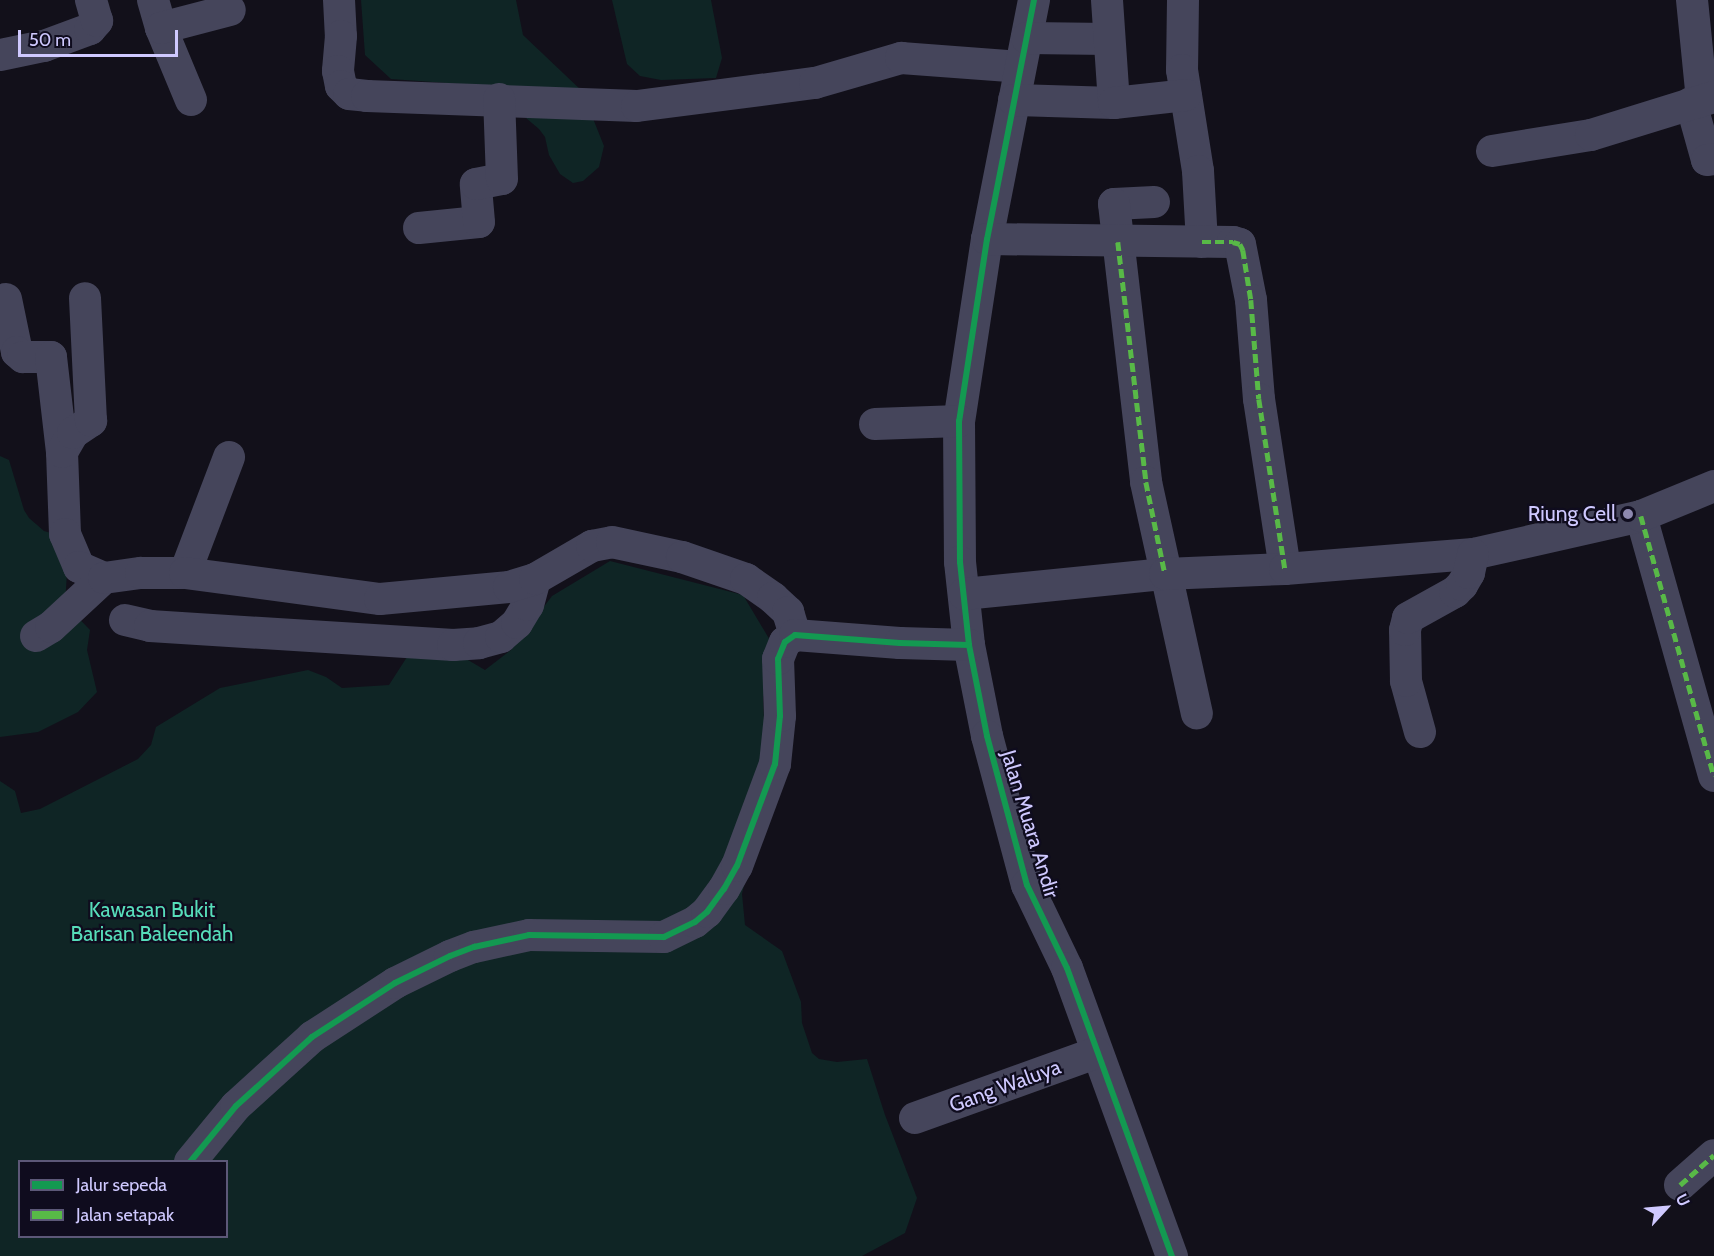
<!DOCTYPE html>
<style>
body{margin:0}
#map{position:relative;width:1714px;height:1256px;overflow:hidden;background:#12101a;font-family:Cabin,sans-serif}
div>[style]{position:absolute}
.green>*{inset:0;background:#0f2525}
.minor>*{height:32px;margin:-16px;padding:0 16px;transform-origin:16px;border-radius:16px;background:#45455b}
.quiet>*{height:4.5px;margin-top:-2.25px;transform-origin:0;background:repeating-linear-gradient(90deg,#58b947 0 9px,transparent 0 13.5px)}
.cycleway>*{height:6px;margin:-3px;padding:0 3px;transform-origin:3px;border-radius:3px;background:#139951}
.dots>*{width:16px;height:16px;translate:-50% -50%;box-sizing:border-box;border:3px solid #0f0c1e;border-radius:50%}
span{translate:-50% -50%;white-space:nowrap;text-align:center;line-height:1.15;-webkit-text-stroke:4.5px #0f0c1e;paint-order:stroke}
.poi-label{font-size:21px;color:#cfc9ff}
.right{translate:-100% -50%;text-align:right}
.street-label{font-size:21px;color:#cfc9ff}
.park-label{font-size:21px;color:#57ddba}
.legend{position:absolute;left:18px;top:1160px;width:210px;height:78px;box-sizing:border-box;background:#0f0c1e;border:2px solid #5c5878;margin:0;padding:8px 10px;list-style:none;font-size:18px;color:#cfc9ff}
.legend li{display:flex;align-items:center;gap:12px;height:30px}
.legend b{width:30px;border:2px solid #5c5878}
.north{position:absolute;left:1636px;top:1178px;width:60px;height:60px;-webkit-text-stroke:4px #0f0c1e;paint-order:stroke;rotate:64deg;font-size:16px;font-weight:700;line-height:24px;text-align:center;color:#cfc9ff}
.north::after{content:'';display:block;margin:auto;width:21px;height:27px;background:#cfc9ff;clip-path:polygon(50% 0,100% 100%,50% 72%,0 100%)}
.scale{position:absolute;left:18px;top:30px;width:160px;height:27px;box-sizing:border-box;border:3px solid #cfc9ff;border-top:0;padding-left:8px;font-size:18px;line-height:21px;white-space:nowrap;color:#cfc9ff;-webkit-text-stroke:4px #0f0c1e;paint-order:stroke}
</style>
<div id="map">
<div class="green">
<div style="clip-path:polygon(361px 0,516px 0,523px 35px,582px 91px,604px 146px,599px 167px,583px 181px,573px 183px,560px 174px,549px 155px,545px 137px,539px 129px,488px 86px,391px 79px,365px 55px)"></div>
<div style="clip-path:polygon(612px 0,711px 0,722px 58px,716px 78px,661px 80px,640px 76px,627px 64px)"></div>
<div style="clip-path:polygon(0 456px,9px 460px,24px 510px,29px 518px,44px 531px,54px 534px,67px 573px,65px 604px,90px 630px,87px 650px,97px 692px,78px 712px,38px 732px,0 737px)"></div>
<div style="clip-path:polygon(evenodd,610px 561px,743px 595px,774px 647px,763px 698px,767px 787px,742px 894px,745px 925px,782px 951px,801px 1002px,802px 1023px,812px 1053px,819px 1059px,837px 1062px,867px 1059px,885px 1115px,917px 1198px,905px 1233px,862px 1256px,0 1256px,0 781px,15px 791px,21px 813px,40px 809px,138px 759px,151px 745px,156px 727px,220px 688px,308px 670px,326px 677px,342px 688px,389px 685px,407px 657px,468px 660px,485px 670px,511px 650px,552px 596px,610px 561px,20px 1162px,226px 1162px,226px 1236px,20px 1236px,20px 1162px)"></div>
</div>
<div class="minor">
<div style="left:153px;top:0;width:29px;rotate:74deg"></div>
<div style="left:161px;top:28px;width:78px;rotate:67.4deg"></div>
<div style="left:339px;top:0;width:36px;rotate:87deg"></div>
<div style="left:341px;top:36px;width:35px;rotate:95deg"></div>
<div style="left:338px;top:71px;width:15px;rotate:79deg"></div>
<div style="left:341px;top:86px;width:11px;rotate:45deg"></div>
<div style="left:349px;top:94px;width:18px;rotate:6deg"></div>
<div style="left:367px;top:96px;width:270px;rotate:2.1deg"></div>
<div style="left:637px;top:106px;width:179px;rotate:-7.4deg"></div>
<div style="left:815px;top:83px;width:90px;rotate:-16.2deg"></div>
<div style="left:901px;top:58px;width:119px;rotate:4.3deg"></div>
<div style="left:1034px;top:0;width:244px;rotate:101.1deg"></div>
<div style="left:987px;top:239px;width:184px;rotate:98.7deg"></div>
<div style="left:959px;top:421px;width:141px;rotate:89.6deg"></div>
<div style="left:960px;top:562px;width:83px;rotate:83.8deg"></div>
<div style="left:969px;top:645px;width:93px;rotate:78.8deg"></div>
<div style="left:987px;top:736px;width:154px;rotate:75deg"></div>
<div style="left:1027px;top:885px;width:92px;rotate:64.3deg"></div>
<div style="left:1067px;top:968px;width:307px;rotate:70deg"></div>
<div style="left:1183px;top:0;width:70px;rotate:90.8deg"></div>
<div style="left:1182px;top:70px;width:102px;rotate:81deg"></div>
<div style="left:1198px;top:171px;width:71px;rotate:86.8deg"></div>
<div style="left:1692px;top:0;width:100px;rotate:84.3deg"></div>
<div style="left:161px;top:28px;width:71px;rotate:-14.6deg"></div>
<div style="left:1027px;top:38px;width:82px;rotate:0.7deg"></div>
<div style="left:0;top:55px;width:45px;rotate:-11.6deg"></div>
<div style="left:44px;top:46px;width:49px;rotate:-20.3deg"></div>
<div style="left:90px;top:29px;width:11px;rotate:-49deg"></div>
<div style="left:97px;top:21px;width:22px;rotate:-106deg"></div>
<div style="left:1014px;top:100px;width:100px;rotate:1.7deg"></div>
<div style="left:1114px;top:103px;width:103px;rotate:-93.9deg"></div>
<div style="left:1114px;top:103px;width:72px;rotate:-6.3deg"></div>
<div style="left:1691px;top:103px;width:59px;rotate:74.3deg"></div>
<div style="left:1707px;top:160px;width:7px;rotate:-8deg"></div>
<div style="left:1492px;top:151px;width:100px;rotate:-9.2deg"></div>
<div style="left:1591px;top:135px;width:129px;rotate:-17.2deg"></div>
<div style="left:1154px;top:202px;width:40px;rotate:177.1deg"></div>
<div style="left:1114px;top:204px;width:280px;rotate:83.4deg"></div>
<div style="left:1146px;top:482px;width:237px;rotate:77.6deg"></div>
<div style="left:419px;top:228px;width:60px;rotate:-5.7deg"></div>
<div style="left:479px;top:222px;width:38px;rotate:-95deg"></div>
<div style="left:476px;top:184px;width:26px;rotate:-11deg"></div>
<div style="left:502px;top:179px;width:80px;rotate:-92.1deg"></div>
<div style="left:987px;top:239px;width:246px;rotate:0.7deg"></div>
<div style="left:1233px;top:242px;width:7px;rotate:16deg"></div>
<div style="left:1240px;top:244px;width:57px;rotate:78.9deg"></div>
<div style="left:1251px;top:300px;width:99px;rotate:85.4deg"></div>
<div style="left:1259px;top:399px;width:172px;rotate:81.3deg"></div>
<div style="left:6px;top:299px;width:54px;rotate:78.3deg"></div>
<div style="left:17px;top:352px;width:8px;rotate:40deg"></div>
<div style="left:23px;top:357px;width:28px"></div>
<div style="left:51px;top:357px;width:96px;rotate:83.4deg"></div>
<div style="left:62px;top:452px;width:82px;rotate:87.9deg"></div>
<div style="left:65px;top:534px;width:36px;rotate:67deg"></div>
<div style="left:79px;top:567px;width:27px;rotate:24deg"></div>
<div style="left:875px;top:424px;width:84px;rotate:-2deg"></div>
<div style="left:62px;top:452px;width:22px;rotate:-60deg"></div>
<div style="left:73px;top:433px;width:22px;rotate:-34deg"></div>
<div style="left:91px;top:421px;width:123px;rotate:-92.8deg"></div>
<div style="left:1641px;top:516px;width:270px;rotate:74.3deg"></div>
<div style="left:185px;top:573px;width:124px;rotate:-69.2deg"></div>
<div style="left:964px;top:594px;width:202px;rotate:-5.7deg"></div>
<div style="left:1165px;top:574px;width:120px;rotate:-2.4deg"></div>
<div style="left:1285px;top:569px;width:189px;rotate:-4.6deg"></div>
<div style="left:1473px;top:554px;width:172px;rotate:-12.7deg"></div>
<div style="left:1641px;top:516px;width:79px;rotate:-22.3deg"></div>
<div style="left:125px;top:620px;width:26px;rotate:13deg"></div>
<div style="left:150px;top:626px;width:304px;rotate:3.6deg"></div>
<div style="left:453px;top:645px;width:26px;rotate:-4deg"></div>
<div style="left:479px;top:643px;width:23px;rotate:-15deg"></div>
<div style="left:501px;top:637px;width:21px;rotate:-41deg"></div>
<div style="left:517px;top:623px;width:21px;rotate:-59deg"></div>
<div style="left:528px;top:605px;width:27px;rotate:-75deg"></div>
<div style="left:36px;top:636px;width:17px;rotate:-31deg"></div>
<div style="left:51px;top:627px;width:72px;rotate:-42.8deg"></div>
<div style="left:104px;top:578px;width:37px;rotate:-8deg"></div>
<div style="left:141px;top:573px;width:44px"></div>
<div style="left:185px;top:573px;width:197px;rotate:7.6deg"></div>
<div style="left:380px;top:599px;width:130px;rotate:-5.3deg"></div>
<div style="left:509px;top:587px;width:27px;rotate:-17deg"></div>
<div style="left:535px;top:579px;width:66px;rotate:-30.1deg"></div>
<div style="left:592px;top:546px;width:20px;rotate:-11deg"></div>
<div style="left:612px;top:542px;width:72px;rotate:12.1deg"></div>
<div style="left:682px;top:557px;width:68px;rotate:19deg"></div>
<div style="left:746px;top:579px;width:33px;rotate:35deg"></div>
<div style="left:773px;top:598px;width:21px;rotate:43deg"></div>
<div style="left:788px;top:612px;width:24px;rotate:73deg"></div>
<div style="left:1420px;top:732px;width:53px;rotate:-105.4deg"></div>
<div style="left:1406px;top:681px;width:51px;rotate:-91.1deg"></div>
<div style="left:1405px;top:630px;width:12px;rotate:-76deg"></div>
<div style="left:1408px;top:618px;width:54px;rotate:-29deg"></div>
<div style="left:1455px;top:592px;width:10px;rotate:-45deg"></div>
<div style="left:1462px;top:585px;width:14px;rotate:-60deg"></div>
<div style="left:1469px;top:573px;width:19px;rotate:-78deg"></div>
<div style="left:915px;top:1118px;width:192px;rotate:-19.8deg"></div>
<div style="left:190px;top:1162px;width:72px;rotate:-50.6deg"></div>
<div style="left:236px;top:1106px;width:103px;rotate:-42.2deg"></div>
<div style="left:312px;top:1037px;width:99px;rotate:-33deg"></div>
<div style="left:395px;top:983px;width:61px;rotate:-26.1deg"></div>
<div style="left:450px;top:956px;width:26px;rotate:-21deg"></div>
<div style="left:474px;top:947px;width:56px;rotate:-12.3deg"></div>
<div style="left:529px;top:935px;width:135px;rotate:0.8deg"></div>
<div style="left:664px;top:937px;width:34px;rotate:-26deg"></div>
<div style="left:695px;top:922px;width:16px;rotate:-40deg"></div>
<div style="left:707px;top:912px;width:29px;rotate:-54deg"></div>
<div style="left:724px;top:889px;width:26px;rotate:-61deg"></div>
<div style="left:737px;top:866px;width:109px;rotate:-69.6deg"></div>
<div style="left:775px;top:764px;width:48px;rotate:-84.1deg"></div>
<div style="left:780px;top:716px;width:57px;rotate:-92deg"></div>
<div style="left:778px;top:659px;width:18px;rotate:-68deg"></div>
<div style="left:785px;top:642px;width:12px;rotate:-35deg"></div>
<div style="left:795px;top:635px;width:105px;rotate:4.4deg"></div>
<div style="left:900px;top:643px;width:69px;rotate:1.7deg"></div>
<div style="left:1680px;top:1185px;width:45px;rotate:-41.4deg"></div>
</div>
<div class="quiet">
<div style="left:1118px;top:242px;width:242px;rotate:83.3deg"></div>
<div style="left:1146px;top:482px;width:94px;rotate:78.3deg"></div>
<div style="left:1202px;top:242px;width:31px"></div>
<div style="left:1233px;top:242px;width:7px;rotate:16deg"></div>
<div style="left:1240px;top:244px;width:7px;rotate:63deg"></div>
<div style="left:1243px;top:250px;width:51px;rotate:80.9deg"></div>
<div style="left:1251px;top:300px;width:99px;rotate:85.4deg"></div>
<div style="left:1259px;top:399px;width:172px;rotate:81.3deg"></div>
<div style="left:1641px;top:516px;width:270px;rotate:74.3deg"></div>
<div style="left:1680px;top:1185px;width:45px;rotate:-41.4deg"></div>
</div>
<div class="cycleway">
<div style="left:1034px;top:0;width:244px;rotate:101.1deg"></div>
<div style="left:987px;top:239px;width:184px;rotate:98.7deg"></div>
<div style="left:959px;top:421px;width:141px;rotate:89.6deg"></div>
<div style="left:960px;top:562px;width:83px;rotate:83.8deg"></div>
<div style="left:969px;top:645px;width:93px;rotate:78.8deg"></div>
<div style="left:987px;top:736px;width:154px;rotate:75deg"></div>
<div style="left:1027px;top:885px;width:92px;rotate:64.3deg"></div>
<div style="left:1067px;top:968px;width:307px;rotate:70deg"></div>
<div style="left:190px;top:1162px;width:72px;rotate:-50.6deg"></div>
<div style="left:236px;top:1106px;width:103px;rotate:-42.2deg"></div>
<div style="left:312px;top:1037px;width:99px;rotate:-33deg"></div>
<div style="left:395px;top:983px;width:61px;rotate:-26.1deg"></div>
<div style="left:450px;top:956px;width:26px;rotate:-21deg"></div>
<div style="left:474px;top:947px;width:56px;rotate:-12.3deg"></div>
<div style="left:529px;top:935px;width:135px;rotate:0.8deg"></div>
<div style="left:664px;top:937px;width:34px;rotate:-26deg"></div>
<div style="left:695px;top:922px;width:16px;rotate:-40deg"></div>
<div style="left:707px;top:912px;width:29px;rotate:-54deg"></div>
<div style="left:724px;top:889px;width:26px;rotate:-61deg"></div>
<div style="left:737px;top:866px;width:109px;rotate:-69.6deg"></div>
<div style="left:775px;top:764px;width:48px;rotate:-84.1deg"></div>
<div style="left:780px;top:716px;width:57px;rotate:-92deg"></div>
<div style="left:778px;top:659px;width:18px;rotate:-68deg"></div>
<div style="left:785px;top:642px;width:12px;rotate:-35deg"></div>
<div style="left:795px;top:635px;width:105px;rotate:4.4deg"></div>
<div style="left:900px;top:643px;width:69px;rotate:1.7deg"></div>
</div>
<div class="dots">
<div style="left:1628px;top:514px;background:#8d88af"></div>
</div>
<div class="poi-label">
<span class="right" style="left:1616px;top:514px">Riung Cell</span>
</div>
<div class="street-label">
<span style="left:1030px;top:824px;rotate:73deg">Jalan Muara Andir</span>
<span style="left:1005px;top:1086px;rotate:-20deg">Gang Waluya</span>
</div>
<div class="park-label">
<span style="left:152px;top:922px">Kawasan Bukit<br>Barisan Baleendah</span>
</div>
<ul class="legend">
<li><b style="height:8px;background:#139951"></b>Jalur sepeda</li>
<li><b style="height:8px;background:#58b947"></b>Jalan setapak</li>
</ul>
<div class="north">U</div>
<div class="scale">50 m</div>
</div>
